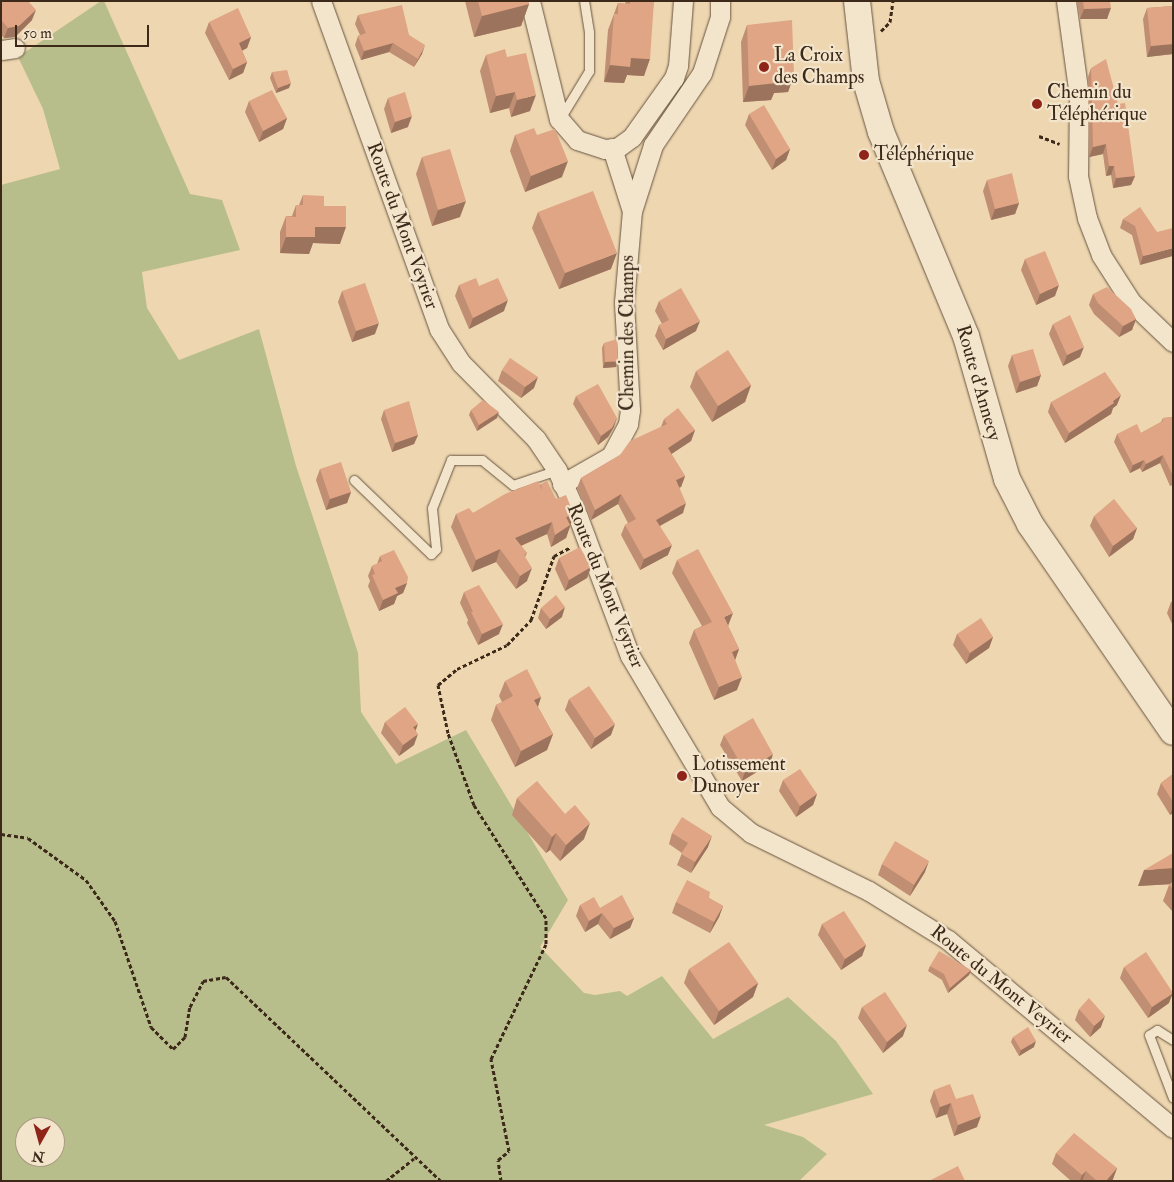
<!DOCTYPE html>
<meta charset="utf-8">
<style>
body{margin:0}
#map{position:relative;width:1174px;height:1182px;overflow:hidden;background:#edd6b0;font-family:"IM FELL Double Pica",serif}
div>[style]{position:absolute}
.green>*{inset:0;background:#b8be8b}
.path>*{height:3px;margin-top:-1.5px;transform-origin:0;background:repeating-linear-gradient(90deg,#3c2919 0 4px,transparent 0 6.5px)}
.roads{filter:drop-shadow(0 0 1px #68543f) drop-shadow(0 0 1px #68543f)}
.lane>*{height:9px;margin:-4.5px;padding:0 4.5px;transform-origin:4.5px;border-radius:4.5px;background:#f3e4cc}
.street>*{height:19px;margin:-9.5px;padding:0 9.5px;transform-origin:9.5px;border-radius:9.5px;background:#f3e4cc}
.secondary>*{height:26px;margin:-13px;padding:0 13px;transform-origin:13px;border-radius:13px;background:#f3e4cc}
.wall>*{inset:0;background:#c08e72}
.shaded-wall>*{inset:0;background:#9c745d}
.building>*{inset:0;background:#dfa585}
.dots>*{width:14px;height:14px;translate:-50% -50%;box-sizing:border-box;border:2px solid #f3e4cc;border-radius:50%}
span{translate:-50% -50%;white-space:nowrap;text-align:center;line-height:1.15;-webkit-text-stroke:4.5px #f3e4cc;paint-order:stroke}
.poi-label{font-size:19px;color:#3c2919}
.left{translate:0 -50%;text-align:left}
.street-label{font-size:19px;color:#3c2919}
.frame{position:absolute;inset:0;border:2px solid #3c2919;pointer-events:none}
.north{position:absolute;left:15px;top:1117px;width:50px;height:50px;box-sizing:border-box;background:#f3e4cc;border:1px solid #aa9984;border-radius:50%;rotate:187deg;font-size:14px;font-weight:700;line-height:20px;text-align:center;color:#3c2919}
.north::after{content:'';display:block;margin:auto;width:18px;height:22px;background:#8f2418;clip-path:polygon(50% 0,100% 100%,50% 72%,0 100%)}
.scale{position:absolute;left:15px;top:25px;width:134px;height:22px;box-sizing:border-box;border:2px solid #3c2919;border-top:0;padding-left:6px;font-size:15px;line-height:18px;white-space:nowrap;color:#3c2919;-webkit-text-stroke:4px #f3e4cc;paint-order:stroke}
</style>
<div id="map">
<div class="green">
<div style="clip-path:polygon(evenodd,101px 1px,104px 1px,190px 194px,222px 200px,240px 250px,142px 272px,147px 308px,179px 360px,259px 329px,296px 466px,358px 653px,361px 712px,396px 764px,466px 730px,568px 900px,540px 947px,584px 993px,595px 995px,620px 991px,627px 996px,662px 976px,713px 1039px,788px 997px,836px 1041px,873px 1094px,764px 1125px,803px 1137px,827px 1154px,799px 1181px,1px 1181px,1px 185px,60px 169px,43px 109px,18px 57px,101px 1px,25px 1127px,55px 1127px,55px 1157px,25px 1157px,25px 1127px)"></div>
</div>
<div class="path">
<div style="left:881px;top:31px;width:13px;rotate:-45deg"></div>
<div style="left:890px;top:22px;width:21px;rotate:-82deg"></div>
<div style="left:1039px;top:136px;width:22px;rotate:21deg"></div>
<div style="left:1px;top:834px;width:27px;rotate:8deg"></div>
<div style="left:28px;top:838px;width:72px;rotate:35.9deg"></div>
<div style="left:86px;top:880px;width:50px;rotate:54.7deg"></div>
<div style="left:115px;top:921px;width:112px;rotate:71.2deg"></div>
<div style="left:151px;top:1027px;width:31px;rotate:45deg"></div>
<div style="left:173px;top:1049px;width:17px;rotate:-45deg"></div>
<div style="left:185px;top:1037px;width:30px;rotate:-81deg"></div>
<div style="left:190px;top:1007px;width:29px;rotate:-63deg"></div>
<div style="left:203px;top:981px;width:23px;rotate:-10deg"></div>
<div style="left:226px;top:977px;width:296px;rotate:43.5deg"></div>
<div style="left:386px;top:1181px;width:36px;rotate:-39deg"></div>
<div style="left:501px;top:1181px;width:21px;rotate:-98deg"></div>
<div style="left:498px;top:1160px;width:14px;rotate:-39deg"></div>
<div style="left:509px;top:1151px;width:94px;rotate:-101.1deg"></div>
<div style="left:491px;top:1059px;width:127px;rotate:-64.4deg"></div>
<div style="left:546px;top:944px;width:26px;rotate:-90deg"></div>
<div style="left:546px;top:918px;width:134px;rotate:-122.5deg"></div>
<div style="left:474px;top:805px;width:77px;rotate:-109.9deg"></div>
<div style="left:448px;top:733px;width:49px;rotate:-101.8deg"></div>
<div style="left:438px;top:685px;width:25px;rotate:-40deg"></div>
<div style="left:457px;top:669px;width:55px;rotate:-25.6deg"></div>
<div style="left:507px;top:645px;width:35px;rotate:-46deg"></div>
<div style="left:531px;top:620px;width:68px;rotate:-70.2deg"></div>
<div style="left:554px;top:556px;width:19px;rotate:-28deg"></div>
</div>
<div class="roads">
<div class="lane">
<div style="left:561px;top:117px;width:54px;rotate:-58.7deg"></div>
<div style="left:589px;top:71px;width:39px;rotate:-90deg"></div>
<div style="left:589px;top:32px;width:31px;rotate:-99deg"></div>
<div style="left:354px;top:480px;width:107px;rotate:43.9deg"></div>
<div style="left:431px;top:554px;width:7px;rotate:-45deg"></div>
<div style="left:436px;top:549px;width:41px;rotate:-95.6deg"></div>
<div style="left:432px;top:508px;width:52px;rotate:-68.4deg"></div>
<div style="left:451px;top:460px;width:31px"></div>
<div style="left:482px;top:460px;width:40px;rotate:39deg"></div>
<div style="left:513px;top:485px;width:46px;rotate:-18.8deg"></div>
<div style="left:1173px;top:1040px;width:19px;rotate:-148deg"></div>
<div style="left:1157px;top:1030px;width:9px;rotate:148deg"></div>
<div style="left:1149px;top:1035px;width:67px;rotate:69.1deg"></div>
</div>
<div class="street">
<div style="left:321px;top:1px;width:349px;rotate:70.2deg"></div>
<div style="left:439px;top:329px;width:40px;rotate:57.1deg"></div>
<div style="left:461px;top:363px;width:107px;rotate:45.4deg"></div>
<div style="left:536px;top:439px;width:37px;rotate:56deg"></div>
<div style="left:557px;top:470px;width:51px;rotate:65.9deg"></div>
<div style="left:578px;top:517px;width:148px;rotate:69.5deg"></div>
<div style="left:630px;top:656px;width:176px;rotate:59.2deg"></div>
<div style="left:720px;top:807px;width:40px;rotate:40deg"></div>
<div style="left:751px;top:833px;width:131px;rotate:26.2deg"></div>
<div style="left:869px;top:891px;width:93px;rotate:31.8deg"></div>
<div style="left:948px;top:940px;width:293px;rotate:39.9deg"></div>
<div style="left:530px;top:1px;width:122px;rotate:76.2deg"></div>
<div style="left:559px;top:119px;width:28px;rotate:49deg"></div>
<div style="left:577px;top:140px;width:29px;rotate:18deg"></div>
<div style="left:605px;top:149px;width:12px;rotate:-5deg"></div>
<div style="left:617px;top:148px;width:19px;rotate:-36deg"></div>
<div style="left:632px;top:137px;width:72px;rotate:-54.6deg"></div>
<div style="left:674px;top:78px;width:13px;rotate:-72deg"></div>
<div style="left:678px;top:66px;width:65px;rotate:-85.6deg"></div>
<div style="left:1066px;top:1px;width:96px;rotate:82.2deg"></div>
<div style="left:1079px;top:96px;width:80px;rotate:90.7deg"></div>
<div style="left:1078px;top:176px;width:43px;rotate:77.9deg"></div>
<div style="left:1087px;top:218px;width:40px;rotate:69deg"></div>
<div style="left:1101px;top:255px;width:56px;rotate:57.4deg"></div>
<div style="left:1131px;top:302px;width:58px;rotate:43.6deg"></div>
<div style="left:1px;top:50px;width:14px;rotate:-8deg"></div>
<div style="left:612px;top:148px;width:66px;rotate:72.4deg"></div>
<div style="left:562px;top:484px;width:56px;rotate:-29.7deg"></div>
<div style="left:611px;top:456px;width:36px;rotate:-62deg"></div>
<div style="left:628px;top:424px;width:14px;rotate:-82deg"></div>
<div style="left:630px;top:410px;width:108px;rotate:-93.2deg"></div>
<div style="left:624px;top:302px;width:91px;rotate:-85deg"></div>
<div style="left:632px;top:211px;width:69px;rotate:-72.3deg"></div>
<div style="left:653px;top:145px;width:87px;rotate:-55.8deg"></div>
<div style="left:702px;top:73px;width:59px;rotate:-72.2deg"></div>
<div style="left:720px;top:17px;width:16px;rotate:-90deg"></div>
</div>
<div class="secondary">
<div style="left:857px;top:1px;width:81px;rotate:83.6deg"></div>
<div style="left:866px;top:81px;width:53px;rotate:73.6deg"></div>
<div style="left:881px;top:132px;width:221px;rotate:67.4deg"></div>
<div style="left:966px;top:336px;width:149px;rotate:74deg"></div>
<div style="left:1007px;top:479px;width:51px;rotate:62.9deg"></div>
<div style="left:1030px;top:524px;width:252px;rotate:55.5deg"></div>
</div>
</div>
<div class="wall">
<div style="clip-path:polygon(1px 1px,32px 20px,15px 37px,4px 38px,1px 35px)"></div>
<div style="clip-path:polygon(465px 1px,528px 1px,529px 4px,521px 26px,474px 37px)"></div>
<div style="clip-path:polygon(626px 1px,654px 1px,644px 76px,627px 75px,624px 83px,604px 82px,608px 30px,618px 3px,625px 4px)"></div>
<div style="clip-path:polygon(1077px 1px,1110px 1px,1107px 19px,1080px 19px)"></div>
<div style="clip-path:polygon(1173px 6px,1173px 54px,1147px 57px,1143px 19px,1147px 8px)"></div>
<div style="clip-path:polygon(358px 15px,409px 35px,422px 54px,414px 67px,389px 52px,361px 60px,355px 45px,358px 36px,360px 35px,355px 24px)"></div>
<div style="clip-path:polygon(209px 22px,251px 37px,247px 48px,242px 51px,247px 62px,243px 73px,229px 80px,205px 33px)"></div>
<div style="clip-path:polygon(747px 25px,794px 75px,788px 92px,774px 93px,771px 100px,743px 102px,741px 42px)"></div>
<div style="clip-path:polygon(486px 55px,507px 57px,530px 111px,511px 117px,509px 108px,490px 113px,480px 71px)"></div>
<div style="clip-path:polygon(1091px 68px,1135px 176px,1131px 185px,1113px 188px,1111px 175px,1106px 176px,1103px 154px,1089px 157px,1088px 77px)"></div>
<div style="clip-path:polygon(272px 72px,289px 88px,276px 93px,270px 78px)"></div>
<div style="clip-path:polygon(388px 98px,408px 127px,391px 133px,384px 109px)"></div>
<div style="clip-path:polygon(249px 101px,287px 118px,283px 129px,259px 142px,245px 112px)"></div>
<div style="clip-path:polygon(749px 114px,790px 149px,786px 160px,772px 170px,745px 125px)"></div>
<div style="clip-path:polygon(515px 135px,537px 135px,562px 177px,525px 192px,510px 151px)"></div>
<div style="clip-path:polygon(422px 157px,460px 217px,432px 226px,416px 174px)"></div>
<div style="clip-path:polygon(987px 180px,1019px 203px,1015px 214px,991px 220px,983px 191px)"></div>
<div style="clip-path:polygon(303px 195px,324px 206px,340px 244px,313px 243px,309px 254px,280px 253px,280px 232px,286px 216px,292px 216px,296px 205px,299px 205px)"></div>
<div style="clip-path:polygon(538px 212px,611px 269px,559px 289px,532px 228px)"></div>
<div style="clip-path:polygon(1123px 219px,1157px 232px,1140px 265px,1132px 235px,1120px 228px)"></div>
<div style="clip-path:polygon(1025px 259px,1055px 296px,1036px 305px,1021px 270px)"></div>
<div style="clip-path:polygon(459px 285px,479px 286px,504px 311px,469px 329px,455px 296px)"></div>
<div style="clip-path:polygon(342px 291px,375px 334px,352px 342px,338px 302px)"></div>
<div style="clip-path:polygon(1093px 294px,1136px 319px,1132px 330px,1119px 337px,1094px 314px,1089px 305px)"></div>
<div style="clip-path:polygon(659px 301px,696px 331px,663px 350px,655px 336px,659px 325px,662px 324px,655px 311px)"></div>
<div style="clip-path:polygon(1053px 324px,1080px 357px,1063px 366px,1049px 334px)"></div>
<div style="clip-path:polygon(604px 343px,616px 367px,603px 368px,602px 348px)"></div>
<div style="clip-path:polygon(1012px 355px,1041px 375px,1037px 386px,1016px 393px,1008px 366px)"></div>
<div style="clip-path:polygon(502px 370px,534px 388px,521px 398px,498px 381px)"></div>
<div style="clip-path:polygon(696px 371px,751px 385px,745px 402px,712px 422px,690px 387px)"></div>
<div style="clip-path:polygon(576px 396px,614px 427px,608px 437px,598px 445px,573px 404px)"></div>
<div style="clip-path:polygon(1051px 402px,1117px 405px,1113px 408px,1111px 414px,1065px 443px,1048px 412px)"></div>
<div style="clip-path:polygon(384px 410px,418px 435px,414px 444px,392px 452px,381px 419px)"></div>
<div style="clip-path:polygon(471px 410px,497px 418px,477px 431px,469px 415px)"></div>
<div style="clip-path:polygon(1173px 417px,1173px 485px,1170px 486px,1160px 463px,1142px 472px,1140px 468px,1130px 473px,1114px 442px,1117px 434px,1141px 433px,1161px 422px,1163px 418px)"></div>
<div style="clip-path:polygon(664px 419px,695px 430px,691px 441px,671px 454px,685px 476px,681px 487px,679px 487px,683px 513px,660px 526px,668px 555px,640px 570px,621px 535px,625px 525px,628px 523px,618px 504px,591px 520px,577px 488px,581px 478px,620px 455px,661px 427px)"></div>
<div style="clip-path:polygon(320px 469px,351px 492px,347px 503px,326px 510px,316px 480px)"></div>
<div style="clip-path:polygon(541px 484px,556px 499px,574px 515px,566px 538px,551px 547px,547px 534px,521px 546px,527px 553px,525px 557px,527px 581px,516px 589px,496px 562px,472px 572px,451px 527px,456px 514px,473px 513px,540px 485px)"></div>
<div style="clip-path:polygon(1094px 516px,1137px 528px,1133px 539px,1109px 557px,1090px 526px)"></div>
<div style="clip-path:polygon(380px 556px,407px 583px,403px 593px,397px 596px,394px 604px,379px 611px,368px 586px,370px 581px,368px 576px,372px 566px,377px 564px)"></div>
<div style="clip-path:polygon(559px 558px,591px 567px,587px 578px,565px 591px,555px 569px)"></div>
<div style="clip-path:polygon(677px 560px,728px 626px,739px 649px,735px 660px,737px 690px,714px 700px,689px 643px,694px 630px,702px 626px,672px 573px)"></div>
<div style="clip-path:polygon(464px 592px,499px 634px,478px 645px,467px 623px,468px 620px,460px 603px)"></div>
<div style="clip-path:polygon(1173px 601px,1173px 626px,1167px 613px,1171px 602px)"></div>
<div style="clip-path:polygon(541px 608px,562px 617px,546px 629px,538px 618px)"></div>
<div style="clip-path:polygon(957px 634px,993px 637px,989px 648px,966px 664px,953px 645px)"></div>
<div style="clip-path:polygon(505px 681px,541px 697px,538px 707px,553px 734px,547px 750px,515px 767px,491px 720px,496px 705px,502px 702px,499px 696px)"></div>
<div style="clip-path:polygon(569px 699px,611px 735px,591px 749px,565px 710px)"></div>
<div style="clip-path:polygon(385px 722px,415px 730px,414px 745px,399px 756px,381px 733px)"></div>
<div style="clip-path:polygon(724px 735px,770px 764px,742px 781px,720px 745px)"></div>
<div style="clip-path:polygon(1173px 774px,1173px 813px,1170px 815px,1157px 794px,1161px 783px)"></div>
<div style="clip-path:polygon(783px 780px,817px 794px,813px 805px,796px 817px,779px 791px)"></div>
<div style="clip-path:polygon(517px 798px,584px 839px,560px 861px,550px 850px,546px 853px,512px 815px)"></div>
<div style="clip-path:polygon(672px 833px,708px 847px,691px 873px,677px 865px,682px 853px,669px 844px)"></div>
<div style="clip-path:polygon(1173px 853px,1173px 912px,1163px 901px,1169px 885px,1171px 884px,1138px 886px)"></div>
<div style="clip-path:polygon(882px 864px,925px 872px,910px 896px,878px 875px)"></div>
<div style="clip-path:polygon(709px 898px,723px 906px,719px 917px,710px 933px,672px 913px,676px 902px)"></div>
<div style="clip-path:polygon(580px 905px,600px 908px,634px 918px,630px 928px,610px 939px,598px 924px,585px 932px,576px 916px)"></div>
<div style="clip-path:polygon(822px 924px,866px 945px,862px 956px,841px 970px,818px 935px)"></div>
<div style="clip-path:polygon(930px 966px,971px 970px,969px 975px,948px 993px,942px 980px,928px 971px)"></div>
<div style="clip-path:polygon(1124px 967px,1169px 1003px,1148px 1018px,1120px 978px)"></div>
<div style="clip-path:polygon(689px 969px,758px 983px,753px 997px,714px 1025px,684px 983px)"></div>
<div style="clip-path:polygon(862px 1007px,903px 1036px,883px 1053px,858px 1018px)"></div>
<div style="clip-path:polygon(1079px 1009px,1101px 1027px,1090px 1037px,1075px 1020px)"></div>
<div style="clip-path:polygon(1013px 1037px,1034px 1047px,1019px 1056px,1011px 1042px)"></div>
<div style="clip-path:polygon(934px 1090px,956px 1099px,977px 1127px,954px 1136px,947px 1114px,936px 1118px,930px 1101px)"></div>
<div style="clip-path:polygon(1056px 1153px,1117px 1168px,1113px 1179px,1112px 1181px,1071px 1181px,1052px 1164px)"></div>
</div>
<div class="shaded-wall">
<div style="clip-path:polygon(529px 4px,521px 26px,474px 37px,482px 16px)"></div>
<div style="clip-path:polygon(1111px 8px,1107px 19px,1080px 19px,1084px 9px)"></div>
<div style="clip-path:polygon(36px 10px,32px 20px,15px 37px,4px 38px,8px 28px)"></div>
<div style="clip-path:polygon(251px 37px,247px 48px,235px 54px,239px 43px)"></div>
<div style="clip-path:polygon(393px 43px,389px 52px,361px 60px,364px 51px)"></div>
<div style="clip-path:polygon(1173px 44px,1173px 54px,1147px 57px,1151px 46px)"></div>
<div style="clip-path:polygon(425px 45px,422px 54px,414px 67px)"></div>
<div style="clip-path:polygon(631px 58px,650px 59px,644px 76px,627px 75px,624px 83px,604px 82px,610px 65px)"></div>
<div style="clip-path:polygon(247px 62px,243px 73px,229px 80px,233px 69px)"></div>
<div style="clip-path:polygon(794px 75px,788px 92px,774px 93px,771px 100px,743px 102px,749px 86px,777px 77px)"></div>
<div style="clip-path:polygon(291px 83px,289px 88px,276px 93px,278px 88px)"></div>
<div style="clip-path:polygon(515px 92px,509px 108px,490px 113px,496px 96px)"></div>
<div style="clip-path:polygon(536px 95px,530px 111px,511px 117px,517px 100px)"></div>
<div style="clip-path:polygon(412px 116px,408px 127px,391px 133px,395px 122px)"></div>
<div style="clip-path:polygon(287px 118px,283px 129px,259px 142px,263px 131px)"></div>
<div style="clip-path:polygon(1106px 144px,1103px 154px,1089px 157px,1093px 147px)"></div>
<div style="clip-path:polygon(790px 149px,786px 160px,772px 170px,776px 159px)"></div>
<div style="clip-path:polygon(568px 161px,562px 177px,525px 192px,531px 176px)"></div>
<div style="clip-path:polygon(1109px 166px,1114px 166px,1111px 175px,1106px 176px)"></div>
<div style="clip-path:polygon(1135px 176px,1131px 185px,1113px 188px,1116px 178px)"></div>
<div style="clip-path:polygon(466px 201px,460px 217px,432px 226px,438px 210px)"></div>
<div style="clip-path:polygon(1019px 203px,1015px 214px,991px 220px,995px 209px)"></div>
<div style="clip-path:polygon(315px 227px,346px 227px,340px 244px,313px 243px,309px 254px,280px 253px,286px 237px)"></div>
<div style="clip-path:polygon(1173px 248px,1173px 256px,1140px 265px,1143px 256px)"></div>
<div style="clip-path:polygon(617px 253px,611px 269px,559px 289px,565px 273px)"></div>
<div style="clip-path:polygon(1059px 285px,1055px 296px,1036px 305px,1040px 294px)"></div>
<div style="clip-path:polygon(508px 300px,504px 311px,469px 329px,473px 318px)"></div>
<div style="clip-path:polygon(1136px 319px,1132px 330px,1119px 337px,1123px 326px)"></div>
<div style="clip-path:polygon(700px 321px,696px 331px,663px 350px,666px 339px)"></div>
<div style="clip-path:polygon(379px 323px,375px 334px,352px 342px,356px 331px)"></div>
<div style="clip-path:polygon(1084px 347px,1080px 357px,1063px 366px,1067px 355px)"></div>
<div style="clip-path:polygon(618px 361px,616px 367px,603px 368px,605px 362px)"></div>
<div style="clip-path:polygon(1041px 375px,1037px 386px,1016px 393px,1020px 382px)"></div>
<div style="clip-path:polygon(538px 377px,534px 388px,521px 398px,525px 387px)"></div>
<div style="clip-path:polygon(751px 385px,745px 402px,712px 422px,718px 406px)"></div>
<div style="clip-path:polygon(1121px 395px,1117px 405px,1113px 408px,1111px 414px,1065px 443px,1069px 433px)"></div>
<div style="clip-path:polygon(499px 412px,497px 418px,477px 431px,479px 425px)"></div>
<div style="clip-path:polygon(617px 418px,614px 427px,608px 437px,598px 445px,601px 436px)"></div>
<div style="clip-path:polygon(695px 430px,691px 441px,664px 459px,668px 448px)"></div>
<div style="clip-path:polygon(418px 435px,414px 444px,392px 452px,395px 443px)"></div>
<div style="clip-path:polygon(1163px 455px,1160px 463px,1142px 472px,1146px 464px)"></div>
<div style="clip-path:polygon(1144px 460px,1140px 468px,1130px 473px,1133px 465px)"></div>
<div style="clip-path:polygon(685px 476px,681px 487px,672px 491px,676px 480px)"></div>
<div style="clip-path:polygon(351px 492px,347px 503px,326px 510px,330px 499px)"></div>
<div style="clip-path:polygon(621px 494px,618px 504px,591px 520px,595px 510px)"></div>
<div style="clip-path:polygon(686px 503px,683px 513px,652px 530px,656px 520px)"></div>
<div style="clip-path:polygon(574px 515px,566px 538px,551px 547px,555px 535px,566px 517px)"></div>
<div style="clip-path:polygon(552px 522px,547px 534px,511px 550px,515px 538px)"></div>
<div style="clip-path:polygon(1137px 528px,1133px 539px,1109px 557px,1113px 546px)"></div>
<div style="clip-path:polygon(672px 545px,668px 555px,640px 570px,644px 559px)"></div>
<div style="clip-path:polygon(500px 549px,496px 562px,472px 572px,476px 560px)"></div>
<div style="clip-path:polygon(591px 567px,587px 578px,565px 591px,569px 580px)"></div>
<div style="clip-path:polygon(532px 568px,527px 581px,516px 589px,520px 576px)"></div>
<div style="clip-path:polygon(407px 583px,403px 593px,397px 596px,394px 604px,379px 611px,383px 600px,395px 588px)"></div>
<div style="clip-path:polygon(565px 607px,562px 617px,546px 629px,550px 619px)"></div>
<div style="clip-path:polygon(733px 613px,728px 626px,724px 617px)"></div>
<div style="clip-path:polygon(503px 624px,499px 634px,478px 645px,482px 634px)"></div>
<div style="clip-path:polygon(993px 637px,989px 648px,966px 664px,970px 653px)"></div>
<div style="clip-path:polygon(739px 649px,734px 663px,732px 652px)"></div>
<div style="clip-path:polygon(742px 677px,737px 690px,714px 700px,719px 687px)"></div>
<div style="clip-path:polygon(541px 697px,536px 712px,534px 700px)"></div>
<div style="clip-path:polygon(418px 724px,414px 735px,413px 727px)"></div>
<div style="clip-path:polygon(615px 724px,611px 735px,591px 749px,595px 738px)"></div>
<div style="clip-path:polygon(418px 734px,414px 745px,399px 756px,403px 745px)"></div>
<div style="clip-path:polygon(553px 734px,547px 750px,515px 767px,521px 751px)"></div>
<div style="clip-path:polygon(773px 754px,770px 764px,742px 781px,745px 771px)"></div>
<div style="clip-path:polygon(817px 794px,813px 805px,796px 817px,800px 806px)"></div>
<div style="clip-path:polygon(1173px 807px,1173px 813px,1170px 815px)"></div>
<div style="clip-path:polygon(590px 823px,584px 839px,560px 861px,566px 845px)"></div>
<div style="clip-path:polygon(556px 833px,550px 850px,546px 853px,552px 837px)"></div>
<div style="clip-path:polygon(712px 836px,708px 847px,691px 873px,695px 862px)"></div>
<div style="clip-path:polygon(929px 861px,925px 872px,910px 896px,914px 885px)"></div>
<div style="clip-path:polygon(1173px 868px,1173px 884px,1138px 886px,1144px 870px)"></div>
<div style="clip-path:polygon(723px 906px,719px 917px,710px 933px,714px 922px)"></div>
<div style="clip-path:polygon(602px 913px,598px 924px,585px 932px,589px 921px)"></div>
<div style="clip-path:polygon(634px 918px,630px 928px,610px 939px,614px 928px)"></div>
<div style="clip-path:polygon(866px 945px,862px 956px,841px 970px,845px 959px)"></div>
<div style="clip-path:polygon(971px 970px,969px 975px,948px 993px,950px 988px)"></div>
<div style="clip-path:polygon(758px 983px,753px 997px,714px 1025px,719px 1011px)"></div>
<div style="clip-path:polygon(1173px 993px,1169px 1003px,1148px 1018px,1152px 1007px)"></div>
<div style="clip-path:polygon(1105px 1016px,1101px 1027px,1090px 1037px,1094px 1026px)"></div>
<div style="clip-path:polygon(907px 1025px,903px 1036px,883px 1053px,887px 1042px)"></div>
<div style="clip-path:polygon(1036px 1041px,1034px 1047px,1019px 1056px,1021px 1050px)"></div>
<div style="clip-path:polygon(951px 1103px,947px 1114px,936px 1118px,940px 1107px)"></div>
<div style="clip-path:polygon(981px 1116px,977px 1127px,954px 1136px,958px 1125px)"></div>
<div style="clip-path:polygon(1117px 1168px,1113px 1179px,1112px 1181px,1106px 1181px)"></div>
<div style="clip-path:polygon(1086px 1171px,1082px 1181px,1080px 1181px,1082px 1175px)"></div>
</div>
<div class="building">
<div style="clip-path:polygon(1px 1px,28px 1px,36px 10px,19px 26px,8px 28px,1px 20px)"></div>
<div style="clip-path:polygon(478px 1px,528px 1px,529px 4px,482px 16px)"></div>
<div style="clip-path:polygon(630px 1px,654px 1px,650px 59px,631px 58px,630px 67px,610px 65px,614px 14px,618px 14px,618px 3px,630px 4px)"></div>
<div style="clip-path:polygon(1083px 1px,1110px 1px,1111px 8px,1084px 9px)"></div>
<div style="clip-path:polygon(402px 5px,409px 35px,425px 45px,418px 59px,393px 43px,364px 51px,358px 36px,366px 33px,358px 15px)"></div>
<div style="clip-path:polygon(1173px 6px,1173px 44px,1151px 46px,1147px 8px)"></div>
<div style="clip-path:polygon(238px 8px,251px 37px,239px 43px,247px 62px,233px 69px,209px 22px)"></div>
<div style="clip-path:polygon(792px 20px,794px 75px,777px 77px,777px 83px,749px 86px,747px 25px)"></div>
<div style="clip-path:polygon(505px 49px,507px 57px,526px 53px,536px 95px,517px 100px,515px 92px,496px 96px,486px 55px)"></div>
<div style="clip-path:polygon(1106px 59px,1118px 104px,1125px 103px,1135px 176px,1116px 178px,1114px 166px,1109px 166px,1106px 144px,1093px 147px,1091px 68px)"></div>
<div style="clip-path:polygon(287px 70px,291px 83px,278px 88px,272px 72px)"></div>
<div style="clip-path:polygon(272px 90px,287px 118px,263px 131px,249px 101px)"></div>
<div style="clip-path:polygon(405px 92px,412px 116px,395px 122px,388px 98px)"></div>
<div style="clip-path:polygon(764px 105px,790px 149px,776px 159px,749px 114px)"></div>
<div style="clip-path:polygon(534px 128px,537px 135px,555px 129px,568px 161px,531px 176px,515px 135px)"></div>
<div style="clip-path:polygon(450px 149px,466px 201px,438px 210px,422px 157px)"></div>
<div style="clip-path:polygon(1012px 173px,1019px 203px,995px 209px,987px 180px)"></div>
<div style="clip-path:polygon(593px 191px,617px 253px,565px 273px,538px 212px)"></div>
<div style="clip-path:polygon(303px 195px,324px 196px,324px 206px,346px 206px,346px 227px,315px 227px,315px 237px,286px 237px,286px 216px,296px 217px,296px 205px,303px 205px)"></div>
<div style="clip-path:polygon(1140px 207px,1157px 232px,1173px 228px,1173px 248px,1143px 256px,1135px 226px,1123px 219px)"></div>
<div style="clip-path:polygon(1045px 251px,1059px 285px,1040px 294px,1025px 259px)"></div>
<div style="clip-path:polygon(476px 278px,479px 286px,498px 278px,508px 300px,473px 318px,459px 285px)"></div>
<div style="clip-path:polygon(365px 283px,379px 323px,356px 331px,342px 291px)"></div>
<div style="clip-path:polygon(1107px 287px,1131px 309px,1136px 319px,1123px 326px,1098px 303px,1093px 294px)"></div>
<div style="clip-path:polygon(681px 288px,700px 321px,666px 339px,659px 325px,669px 320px,659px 301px)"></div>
<div style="clip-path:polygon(1070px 315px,1084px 347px,1067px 355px,1053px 324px)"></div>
<div style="clip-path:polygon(617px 339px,618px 361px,605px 362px,604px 343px)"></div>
<div style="clip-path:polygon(1033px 349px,1041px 375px,1020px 382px,1012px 355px)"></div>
<div style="clip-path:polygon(728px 350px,751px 385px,718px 406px,696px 371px)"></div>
<div style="clip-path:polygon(510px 358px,538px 377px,525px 387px,502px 370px)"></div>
<div style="clip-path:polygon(1105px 372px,1121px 395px,1113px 401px,1114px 403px,1069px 433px,1051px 402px)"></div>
<div style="clip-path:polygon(598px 384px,617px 418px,612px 428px,601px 436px,576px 396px)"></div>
<div style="clip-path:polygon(483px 400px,499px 412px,479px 425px,471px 410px)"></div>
<div style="clip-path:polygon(409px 401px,418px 435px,395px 443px,384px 410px)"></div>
<div style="clip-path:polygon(678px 408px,695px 430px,668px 448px,685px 476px,676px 480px,686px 503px,656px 520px,672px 545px,644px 559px,625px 525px,636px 519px,621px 494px,595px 510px,581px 478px,620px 455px,630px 441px,667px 424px,664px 419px)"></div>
<div style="clip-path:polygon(1173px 417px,1173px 476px,1163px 455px,1146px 464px,1144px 460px,1133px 465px,1117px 434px,1137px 424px,1141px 433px,1163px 421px,1163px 418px)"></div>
<div style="clip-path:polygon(341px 462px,351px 492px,330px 499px,320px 469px)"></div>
<div style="clip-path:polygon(538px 481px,542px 490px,541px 484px,547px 481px,556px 499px,566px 495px,574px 515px,566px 517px,570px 525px,555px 535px,552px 522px,515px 538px,527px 553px,524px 555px,532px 568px,520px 576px,500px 549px,476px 560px,456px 514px,469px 508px,473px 513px,505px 494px)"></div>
<div style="clip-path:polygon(1114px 499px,1137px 528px,1113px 546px,1094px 516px)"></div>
<div style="clip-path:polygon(580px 547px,591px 567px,569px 580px,559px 558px)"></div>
<div style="clip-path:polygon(698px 549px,733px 613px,724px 617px,739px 649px,732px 652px,742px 677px,719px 687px,694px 630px,712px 622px,677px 560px)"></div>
<div style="clip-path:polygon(394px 550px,408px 577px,407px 583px,395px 588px,398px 593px,383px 600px,372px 575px,375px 574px,372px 566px,382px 561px,380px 556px)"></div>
<div style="clip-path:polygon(479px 585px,503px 624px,482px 634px,471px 612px,473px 612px,464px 592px)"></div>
<div style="clip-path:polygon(556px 595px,565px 607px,550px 619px,541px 608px)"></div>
<div style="clip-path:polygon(981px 618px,993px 637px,970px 653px,957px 634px)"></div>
<div style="clip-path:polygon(527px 669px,541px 697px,534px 700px,553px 734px,521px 751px,496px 705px,513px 696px,505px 681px)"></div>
<div style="clip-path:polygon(589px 686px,615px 724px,595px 738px,569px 699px)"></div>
<div style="clip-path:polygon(405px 707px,418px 724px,413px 727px,418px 734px,403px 745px,385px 722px)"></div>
<div style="clip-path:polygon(753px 718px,773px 754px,745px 771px,724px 735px)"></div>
<div style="clip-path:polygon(800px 769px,817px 794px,800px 806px,783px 780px)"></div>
<div style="clip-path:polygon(1173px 774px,1173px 802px,1161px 783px)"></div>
<div style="clip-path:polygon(537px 781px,565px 814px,575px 805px,590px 823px,566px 845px,556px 833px,552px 837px,517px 798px)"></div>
<div style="clip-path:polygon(682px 817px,712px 836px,695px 862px,681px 854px,688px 843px,672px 833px)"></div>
<div style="clip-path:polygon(895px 841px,929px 861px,914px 885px,882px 864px)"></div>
<div style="clip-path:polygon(1173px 853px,1173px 868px,1144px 870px)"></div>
<div style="clip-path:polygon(687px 880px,710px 892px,709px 898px,723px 906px,714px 922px,676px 902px)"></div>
<div style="clip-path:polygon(1173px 881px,1173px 889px,1169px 885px)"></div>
<div style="clip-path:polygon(622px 895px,634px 918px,614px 928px,602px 913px,589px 921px,580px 905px,594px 897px,600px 908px)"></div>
<div style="clip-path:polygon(844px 911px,866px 945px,845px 959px,822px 924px)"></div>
<div style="clip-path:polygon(729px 942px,758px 983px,719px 1011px,689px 969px)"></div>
<div style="clip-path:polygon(939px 951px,971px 970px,950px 988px,944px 974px,930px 966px)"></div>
<div style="clip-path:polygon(1146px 952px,1173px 993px,1152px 1007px,1124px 967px)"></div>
<div style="clip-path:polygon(885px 992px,907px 1025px,887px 1042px,862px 1007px)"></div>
<div style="clip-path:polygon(1089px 998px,1105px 1016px,1094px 1026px,1079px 1009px)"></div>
<div style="clip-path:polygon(1028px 1027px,1036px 1041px,1021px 1050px,1013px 1037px)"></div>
<div style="clip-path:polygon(950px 1084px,956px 1099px,973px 1094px,981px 1116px,958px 1125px,951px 1103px,940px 1107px,934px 1090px)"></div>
<div style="clip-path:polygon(1074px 1133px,1117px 1168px,1106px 1181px,1097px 1181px,1086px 1171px,1082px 1175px,1056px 1153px)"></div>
<div style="clip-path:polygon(958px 1166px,965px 1181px,929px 1181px)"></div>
</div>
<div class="dots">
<div style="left:764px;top:67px;background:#8f2418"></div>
<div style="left:1037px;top:104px;background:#8f2418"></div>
<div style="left:864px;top:155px;background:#8f2418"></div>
<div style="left:682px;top:776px;background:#8f2418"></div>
</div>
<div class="poi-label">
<span class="left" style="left:774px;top:67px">La Croix<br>des Champs</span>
<span class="left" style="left:1047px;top:104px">Chemin du<br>Téléphérique</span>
<span class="left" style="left:874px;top:155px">Téléphérique</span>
<span class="left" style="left:692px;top:776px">Lotissement<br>Dunoyer</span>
</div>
<div class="street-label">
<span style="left:402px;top:226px;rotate:70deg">Route du Mont Veyrier</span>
<span style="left:628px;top:333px;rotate:-90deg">Chemin des Champs</span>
<span style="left:978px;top:383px;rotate:74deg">Route d'Annecy</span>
<span style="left:605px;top:586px;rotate:68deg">Route du Mont Veyrier</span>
<span style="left:1001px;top:985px;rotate:39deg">Route du Mont Veyrier</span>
</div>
<div class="frame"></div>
<div class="north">N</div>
<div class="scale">50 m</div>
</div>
